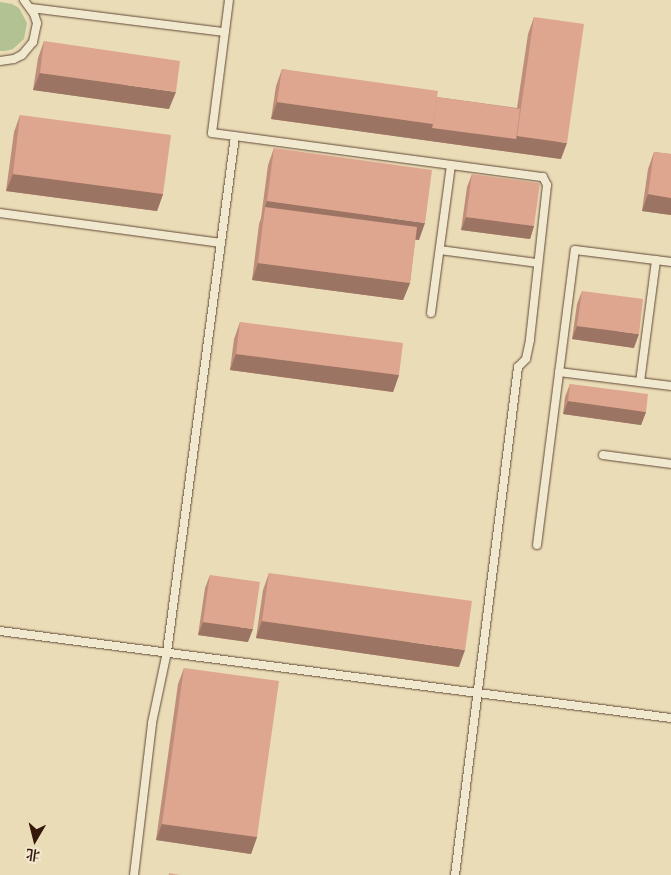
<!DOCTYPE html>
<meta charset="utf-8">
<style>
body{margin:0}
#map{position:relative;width:671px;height:875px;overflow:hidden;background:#eadcb6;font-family:"EB Garamond","Noto Serif SC",serif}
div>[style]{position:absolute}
.green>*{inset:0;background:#b2c292}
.roads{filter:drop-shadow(0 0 1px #624836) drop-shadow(0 0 1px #624836)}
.service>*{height:8px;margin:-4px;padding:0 4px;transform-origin:4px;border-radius:4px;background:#f1e8d0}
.wall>*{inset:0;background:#bf8e7b}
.shaded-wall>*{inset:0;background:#9b7464}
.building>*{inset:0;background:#dea58f}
span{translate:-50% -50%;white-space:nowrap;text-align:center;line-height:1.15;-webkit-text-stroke:5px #f1e8d0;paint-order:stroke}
.north{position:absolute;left:10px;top:815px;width:50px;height:50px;-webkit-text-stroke:4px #f1e8d0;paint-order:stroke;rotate:188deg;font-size:14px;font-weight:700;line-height:20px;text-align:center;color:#35170b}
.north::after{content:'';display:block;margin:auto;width:18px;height:22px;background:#35170b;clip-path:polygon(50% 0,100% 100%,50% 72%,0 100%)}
</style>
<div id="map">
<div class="green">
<div style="clip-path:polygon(0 2px,12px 4px,19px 8px,27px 23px,24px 39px,13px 49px,5px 51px,0 51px)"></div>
</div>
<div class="roads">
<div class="service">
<div style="left:229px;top:0;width:134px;rotate:97.3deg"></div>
<div style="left:212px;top:133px;width:334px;rotate:7.6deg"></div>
<div style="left:543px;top:177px;width:9px;rotate:63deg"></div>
<div style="left:547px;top:185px;width:156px;rotate:96.3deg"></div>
<div style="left:530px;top:340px;width:19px;rotate:102deg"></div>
<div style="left:526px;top:359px;width:11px;rotate:135deg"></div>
<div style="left:518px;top:367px;width:512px;rotate:97.07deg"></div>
<div style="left:31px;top:8px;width:195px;rotate:7.1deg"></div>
<div style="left:0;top:61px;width:14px;rotate:-8deg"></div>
<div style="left:14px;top:59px;width:9px;rotate:-27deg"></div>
<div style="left:22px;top:55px;width:17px;rotate:-50deg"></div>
<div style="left:33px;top:42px;width:19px;rotate:-78deg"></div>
<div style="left:37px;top:23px;width:9px;rotate:-108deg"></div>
<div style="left:34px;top:14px;width:17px;rotate:-126deg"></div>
<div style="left:0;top:213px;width:223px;rotate:7.7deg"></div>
<div style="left:440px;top:250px;width:99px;rotate:7.6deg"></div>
<div style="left:431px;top:313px;width:149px;rotate:-82.3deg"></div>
<div style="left:559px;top:372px;width:113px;rotate:7.1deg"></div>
<div style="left:640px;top:382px;width:123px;rotate:-82.5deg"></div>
<div style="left:603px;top:455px;width:69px;rotate:7.5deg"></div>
<div style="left:537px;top:545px;width:297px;rotate:-82.7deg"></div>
<div style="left:575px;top:250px;width:97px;rotate:7.1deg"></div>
<div style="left:0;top:631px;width:677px;rotate:7.39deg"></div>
<div style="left:134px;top:875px;width:153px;rotate:-83.2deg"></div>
<div style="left:152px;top:723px;width:73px;rotate:-78.1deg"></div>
<div style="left:167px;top:652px;width:520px;rotate:-82.49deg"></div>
</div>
</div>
<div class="wall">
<div style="clip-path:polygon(534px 17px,561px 159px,271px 119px,276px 86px,282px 69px,437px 97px,517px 108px,528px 34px)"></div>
<div style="clip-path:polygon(44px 41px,169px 109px,33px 90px,38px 58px)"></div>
<div style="clip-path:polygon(20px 115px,163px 194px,157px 211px,6px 191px,14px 132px)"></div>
<div style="clip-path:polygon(274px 148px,419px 240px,415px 240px,410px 283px,403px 300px,252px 280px,259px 224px,261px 218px,268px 165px)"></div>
<div style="clip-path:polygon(654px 152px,671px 154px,671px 215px,642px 211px,648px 169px)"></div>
<div style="clip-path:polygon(472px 174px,534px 226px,530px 239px,461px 230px,467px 187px)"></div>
<div style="clip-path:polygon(582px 291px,634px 348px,572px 339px,577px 304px)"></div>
<div style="clip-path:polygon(240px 322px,399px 375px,393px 392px,230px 370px,234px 339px)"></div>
<div style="clip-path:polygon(570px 384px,646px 412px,641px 425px,563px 414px,565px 397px)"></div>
<div style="clip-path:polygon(269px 573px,459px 667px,256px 638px,263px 590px)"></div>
<div style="clip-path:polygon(210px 575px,248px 642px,198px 635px,205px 588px)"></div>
<div style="clip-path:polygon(184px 668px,257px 837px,251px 854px,156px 840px,178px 684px)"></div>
</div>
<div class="shaded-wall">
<div style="clip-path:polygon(40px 73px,176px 92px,169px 109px,33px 90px)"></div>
<div style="clip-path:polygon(277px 102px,433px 124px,516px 139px,517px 136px,567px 143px,561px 159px,271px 119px)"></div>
<div style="clip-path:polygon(13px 174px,163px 194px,157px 211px,6px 191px)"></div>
<div style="clip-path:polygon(648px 194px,671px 198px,671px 215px,642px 211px)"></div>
<div style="clip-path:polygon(267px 201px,425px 223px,419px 240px,264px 218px,265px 207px,261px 218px)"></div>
<div style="clip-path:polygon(466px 217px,534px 226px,530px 239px,461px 230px)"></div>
<div style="clip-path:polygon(258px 263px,410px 283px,403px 300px,252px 280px)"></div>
<div style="clip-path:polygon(577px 326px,639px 334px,634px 348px,572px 339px)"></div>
<div style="clip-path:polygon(236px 354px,399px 375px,393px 392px,230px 370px)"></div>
<div style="clip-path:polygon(568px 401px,646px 412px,641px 425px,563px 414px)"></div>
<div style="clip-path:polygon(262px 621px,465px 650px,459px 667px,256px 638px)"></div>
<div style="clip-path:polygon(203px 622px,253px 629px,248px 642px,198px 635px)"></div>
<div style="clip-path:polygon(162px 824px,257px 837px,251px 854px,156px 840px)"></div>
</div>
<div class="building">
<div style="clip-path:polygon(534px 17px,584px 24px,567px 143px,517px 136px)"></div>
<div style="clip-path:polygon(44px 41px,180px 61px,176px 92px,40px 73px)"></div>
<div style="clip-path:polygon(282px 69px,438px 91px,433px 124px,277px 102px)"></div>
<div style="clip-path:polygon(437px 97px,520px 109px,516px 139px,432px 128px,433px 124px)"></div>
<div style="clip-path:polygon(20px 115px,171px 135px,163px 194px,13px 174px)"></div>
<div style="clip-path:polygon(274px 148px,432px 170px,425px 223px,267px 201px)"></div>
<div style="clip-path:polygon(654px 152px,671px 154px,671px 198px,648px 194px)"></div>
<div style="clip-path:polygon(472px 174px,540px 183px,534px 226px,466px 217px)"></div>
<div style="clip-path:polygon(265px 207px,417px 227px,410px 283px,258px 263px)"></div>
<div style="clip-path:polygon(582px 291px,643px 299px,639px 334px,577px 326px)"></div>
<div style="clip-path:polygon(240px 322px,403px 343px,399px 375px,236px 354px)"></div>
<div style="clip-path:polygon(570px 384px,648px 394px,646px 412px,568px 401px)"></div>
<div style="clip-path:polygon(269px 573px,472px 601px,465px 650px,262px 621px)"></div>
<div style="clip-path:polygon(210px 575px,260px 582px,253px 629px,203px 622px)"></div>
<div style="clip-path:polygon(184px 668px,279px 681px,257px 837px,162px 824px)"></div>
<div style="clip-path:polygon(169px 873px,180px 875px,169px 875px)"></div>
</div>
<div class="north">北</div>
</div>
